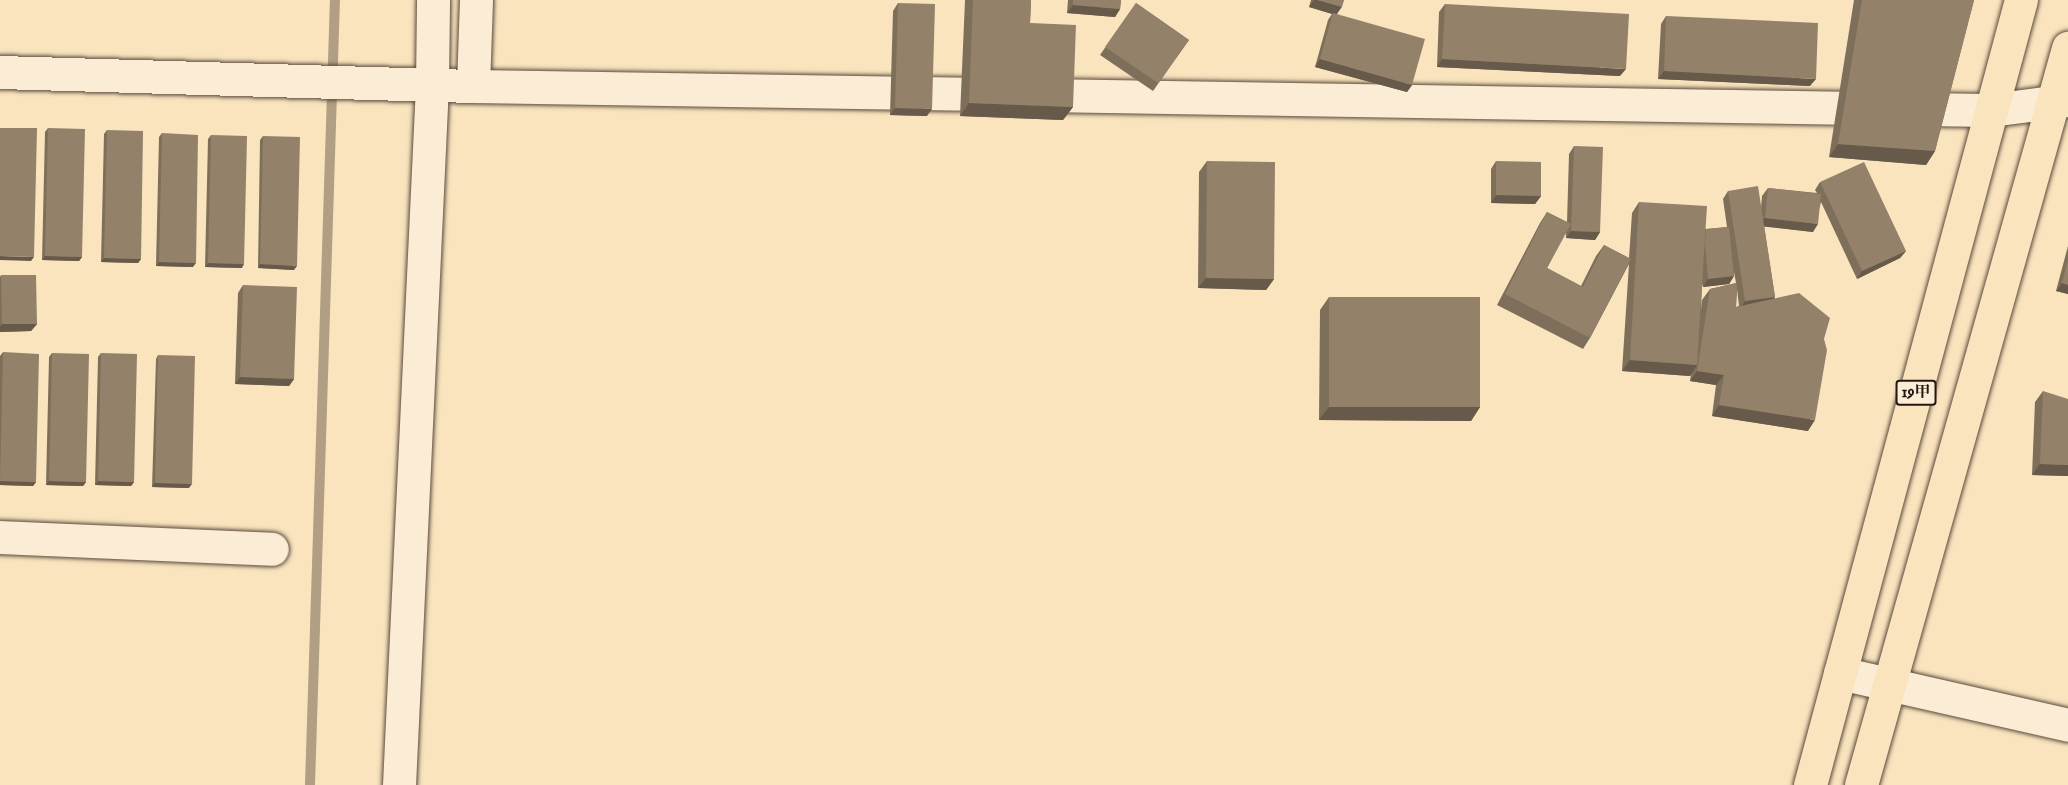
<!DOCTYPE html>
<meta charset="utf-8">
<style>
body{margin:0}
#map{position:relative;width:2068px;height:785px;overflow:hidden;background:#f9e4be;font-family:"IM FELL English","Noto Serif TC",serif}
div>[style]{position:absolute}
.stream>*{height:10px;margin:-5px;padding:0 5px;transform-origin:5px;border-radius:5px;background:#b19e83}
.roads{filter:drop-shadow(0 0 2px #5a4a3c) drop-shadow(0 0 2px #5a4a3c)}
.minor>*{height:33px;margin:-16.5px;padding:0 16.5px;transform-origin:16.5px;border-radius:16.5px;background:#fbedd5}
.major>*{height:33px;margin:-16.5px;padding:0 16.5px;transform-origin:16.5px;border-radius:16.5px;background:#f9e4be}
.wall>*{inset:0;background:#7e6f5b}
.shaded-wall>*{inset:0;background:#675a4a}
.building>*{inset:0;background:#93816a}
span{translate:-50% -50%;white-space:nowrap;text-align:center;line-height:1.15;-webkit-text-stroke:4.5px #fbedd5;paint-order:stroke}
.shield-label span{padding:2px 4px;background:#fbedd5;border:2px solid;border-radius:4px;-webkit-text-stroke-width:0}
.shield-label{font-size:16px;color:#251610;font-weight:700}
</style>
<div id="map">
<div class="stream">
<div style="left:310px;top:785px;width:785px;rotate:-88.18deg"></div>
</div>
<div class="roads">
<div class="minor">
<div style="left:0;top:72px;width:473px;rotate:1.7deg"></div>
<div style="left:473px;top:86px;width:1518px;rotate:0.91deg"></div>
<div style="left:1991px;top:110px;width:78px;rotate:-7.4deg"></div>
<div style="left:473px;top:86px;width:86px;rotate:-88deg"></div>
<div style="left:0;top:537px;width:272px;rotate:2.5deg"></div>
<div style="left:1840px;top:673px;width:234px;rotate:12.8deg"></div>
<div style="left:399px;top:785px;width:701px;rotate:-87.3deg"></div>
<div style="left:432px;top:85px;width:85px;rotate:-89.3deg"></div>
</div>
<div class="major">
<div style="left:1810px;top:785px;width:813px;rotate:-74.96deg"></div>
<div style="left:1861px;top:785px;width:766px;rotate:-74.31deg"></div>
</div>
</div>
<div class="wall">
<div style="clip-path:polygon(965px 0,1031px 0,1030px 23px,1073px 107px,1063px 120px,960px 116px)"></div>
<div style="clip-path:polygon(1068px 0,1121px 0,1120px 9px,1115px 17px,1067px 13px)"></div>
<div style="clip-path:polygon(1311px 0,1344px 0,1337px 14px,1412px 85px,1407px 92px,1315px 67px,1328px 20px,1332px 14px,1309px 7px)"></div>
<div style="clip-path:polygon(1854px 0,1974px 0,1935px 151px,1926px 165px,1829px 157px)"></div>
<div style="clip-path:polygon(898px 3px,927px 116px,890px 115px,893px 11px)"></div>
<div style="clip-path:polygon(1136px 3px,1189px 40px,1153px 91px,1100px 55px)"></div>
<div style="clip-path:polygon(1445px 4px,1620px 76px,1437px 67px,1439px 12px)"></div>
<div style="clip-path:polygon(1666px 16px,1810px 86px,1658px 79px,1661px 24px)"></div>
<div style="clip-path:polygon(48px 128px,82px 257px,79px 261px,42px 260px,45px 132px)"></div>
<div style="clip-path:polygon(107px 130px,141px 259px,138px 263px,101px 262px,104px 134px)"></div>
<div style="clip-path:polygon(162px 133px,193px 267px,156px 266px,159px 137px)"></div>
<div style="clip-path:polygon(211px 135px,242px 268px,205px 267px,208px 139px)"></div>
<div style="clip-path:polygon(263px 136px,294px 270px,258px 268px,260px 140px)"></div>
<div style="clip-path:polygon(evenodd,1574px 146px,1600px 232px,1595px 240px,1566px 238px,1566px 232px,1547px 268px,1581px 286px,1596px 256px,1604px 245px,1629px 258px,1632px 213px,1639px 202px,1706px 229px,1727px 227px,1723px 199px,1728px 191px,1761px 208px,1762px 196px,1768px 188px,1817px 193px,1815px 190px,1820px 182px,1906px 251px,1900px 258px,1857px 279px,1821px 202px,1813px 232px,1764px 226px,1775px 297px,1774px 298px,1824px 339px,1808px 431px,1712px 416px,1716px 385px,1690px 381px,1691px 374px,1690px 376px,1622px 371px,1629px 264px,1590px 338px,1583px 349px,1497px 305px,1540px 223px,1547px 212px,1567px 222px,1569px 154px,1574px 146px,1734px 272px,1736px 283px,1710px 289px,1702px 300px,1701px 310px,1702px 284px,1703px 287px,1729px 284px,1734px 276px,1734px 272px,1574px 146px,1737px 289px,1739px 306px,1736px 307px,1737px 289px)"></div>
<div style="clip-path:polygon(1207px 161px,1274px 279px,1266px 290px,1198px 288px,1199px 172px)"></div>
<div style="clip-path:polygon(1496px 161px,1541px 196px,1535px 204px,1491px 203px,1491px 169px)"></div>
<div style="clip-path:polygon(2068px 246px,2068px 294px,2056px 291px)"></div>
<div style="clip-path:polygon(1px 275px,37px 324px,31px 331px,0 332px,0 277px)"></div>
<div style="clip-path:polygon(243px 285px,294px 379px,289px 386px,235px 384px,238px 293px)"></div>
<div style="clip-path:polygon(1329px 297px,1480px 407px,1471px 421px,1319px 420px,1320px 310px)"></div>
<div style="clip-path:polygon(3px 352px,36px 482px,33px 486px,0 485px,0 356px)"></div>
<div style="clip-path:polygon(52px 353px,86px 482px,83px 486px,46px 485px,49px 357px)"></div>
<div style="clip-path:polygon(101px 353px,134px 482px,131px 486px,95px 485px,98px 357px)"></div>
<div style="clip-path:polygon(158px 355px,189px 488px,152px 487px,156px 359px)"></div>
<div style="clip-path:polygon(2043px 391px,2068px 476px,2032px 475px,2035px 402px)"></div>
</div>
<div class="shaded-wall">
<div style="clip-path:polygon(1314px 0,1317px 0,1342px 7px,1336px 15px,1309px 7px)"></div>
<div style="clip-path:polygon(1073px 5px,1120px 9px,1115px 17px,1067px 13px)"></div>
<div style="clip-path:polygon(1320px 59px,1412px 85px,1407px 92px,1315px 67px)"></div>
<div style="clip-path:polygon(1442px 59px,1626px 69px,1620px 76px,1437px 67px)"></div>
<div style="clip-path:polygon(1664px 71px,1816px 79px,1810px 86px,1658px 79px)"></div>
<div style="clip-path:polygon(969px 103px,1073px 107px,1063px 120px,960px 116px)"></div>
<div style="clip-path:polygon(895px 108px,932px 109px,927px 116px,890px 115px)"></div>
<div style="clip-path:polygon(1838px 144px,1935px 151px,1926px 165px,1829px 157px)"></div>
<div style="clip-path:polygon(1496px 195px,1541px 196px,1535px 204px,1491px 203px)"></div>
<div style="clip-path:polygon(1765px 218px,1818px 224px,1813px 232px,1759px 226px)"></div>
<div style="clip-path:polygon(1571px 231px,1600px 232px,1595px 240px,1566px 238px)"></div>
<div style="clip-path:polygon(1906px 251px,1900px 258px,1857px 279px,1862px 271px)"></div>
<div style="clip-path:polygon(0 256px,34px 257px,31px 261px,0 260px)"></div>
<div style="clip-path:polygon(45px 256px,82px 257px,79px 261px,42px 260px)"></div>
<div style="clip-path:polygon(104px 258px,141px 259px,138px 263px,101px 262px)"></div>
<div style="clip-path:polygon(159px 262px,196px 263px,193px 267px,156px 266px)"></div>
<div style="clip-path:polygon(208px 263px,244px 264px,242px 268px,205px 267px)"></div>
<div style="clip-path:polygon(260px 264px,297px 266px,294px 270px,258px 268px)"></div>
<div style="clip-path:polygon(1734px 276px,1729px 284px,1703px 287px,1708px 279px)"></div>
<div style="clip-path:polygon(1206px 278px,1274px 279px,1266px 290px,1198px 288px)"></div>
<div style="clip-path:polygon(2062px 283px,2068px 285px,2068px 294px,2056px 291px)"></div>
<div style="clip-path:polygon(1775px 297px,1769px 304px,1740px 309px,1745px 301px)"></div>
<div style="clip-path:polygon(2px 324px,37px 324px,31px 331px,0 332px,0 327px)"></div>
<div style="clip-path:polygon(1630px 360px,1697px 365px,1690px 376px,1622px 371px)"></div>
<div style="clip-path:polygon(1697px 371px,1724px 375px,1716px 385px,1690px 381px)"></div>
<div style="clip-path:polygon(240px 377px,294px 379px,289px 386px,235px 384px)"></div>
<div style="clip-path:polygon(1719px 405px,1815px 420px,1808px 431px,1712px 416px)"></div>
<div style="clip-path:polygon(1329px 407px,1480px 407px,1471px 421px,1319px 420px)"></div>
<div style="clip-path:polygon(2040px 464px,2068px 465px,2068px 476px,2032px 475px)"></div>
<div style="clip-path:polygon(0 481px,36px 482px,33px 486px,0 485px)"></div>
<div style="clip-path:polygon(49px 481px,86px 482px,83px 486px,46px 485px)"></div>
<div style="clip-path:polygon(98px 481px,134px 482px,131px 486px,95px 485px)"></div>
<div style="clip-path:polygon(155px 483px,192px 484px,189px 488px,152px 487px)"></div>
</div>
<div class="building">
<div style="clip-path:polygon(973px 0,1031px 0,1030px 23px,1076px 25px,1073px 107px,969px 103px)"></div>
<div style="clip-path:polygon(1073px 0,1121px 0,1120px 9px,1073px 5px)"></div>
<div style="clip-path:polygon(1317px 0,1344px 0,1342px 7px)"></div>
<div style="clip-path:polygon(1862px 0,1974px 0,1935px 151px,1838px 144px)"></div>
<div style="clip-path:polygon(898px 3px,935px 4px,932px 109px,895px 108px)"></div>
<div style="clip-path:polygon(1136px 3px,1189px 40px,1158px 83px,1105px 47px)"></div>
<div style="clip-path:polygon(1445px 4px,1629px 14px,1626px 69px,1442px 59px)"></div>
<div style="clip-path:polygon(1333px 13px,1425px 39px,1412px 85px,1320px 59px)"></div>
<div style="clip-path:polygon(1666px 16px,1818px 23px,1816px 79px,1664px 71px)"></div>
<div style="clip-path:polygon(0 128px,37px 128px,34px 257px,0 256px)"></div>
<div style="clip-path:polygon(48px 128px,85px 129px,82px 257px,45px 256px)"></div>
<div style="clip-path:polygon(107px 130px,143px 131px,141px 259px,104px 258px)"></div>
<div style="clip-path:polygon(162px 133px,198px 135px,196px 263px,159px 262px)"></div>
<div style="clip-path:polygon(211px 135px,247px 136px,244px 264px,208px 263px)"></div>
<div style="clip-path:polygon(263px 136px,300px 137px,297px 266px,260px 264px)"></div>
<div style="clip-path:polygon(1574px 146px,1603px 147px,1600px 232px,1571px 231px)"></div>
<div style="clip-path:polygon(1207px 161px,1275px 162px,1274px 279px,1206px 278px)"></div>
<div style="clip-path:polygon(1496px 161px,1541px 162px,1541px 196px,1496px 195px)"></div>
<div style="clip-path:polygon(1864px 162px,1906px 251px,1862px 271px,1820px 182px)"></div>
<div style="clip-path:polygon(1758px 186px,1775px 297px,1745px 301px,1728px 191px)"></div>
<div style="clip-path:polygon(1768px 188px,1821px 194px,1818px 224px,1765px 218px)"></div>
<div style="clip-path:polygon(1639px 202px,1707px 206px,1697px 365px,1630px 360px)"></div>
<div style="clip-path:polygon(1547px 212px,1571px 224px,1547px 268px,1583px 287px,1604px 245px,1631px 259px,1590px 338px,1505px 294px)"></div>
<div style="clip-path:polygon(1729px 227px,1734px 276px,1708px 279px,1705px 243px,1706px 229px)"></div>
<div style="clip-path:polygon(2068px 259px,2068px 285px,2062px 283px)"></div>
<div style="clip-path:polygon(1px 275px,36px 275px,37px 324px,2px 324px)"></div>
<div style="clip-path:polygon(1737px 283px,1736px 307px,1799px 293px,1830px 318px,1824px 339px,1827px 350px,1815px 420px,1719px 405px,1724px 375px,1697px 371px,1710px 289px)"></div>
<div style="clip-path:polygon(243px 285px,297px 287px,294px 379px,240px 377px)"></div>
<div style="clip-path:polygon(1329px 297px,1480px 297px,1480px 407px,1329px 407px)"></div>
<div style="clip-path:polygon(3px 352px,39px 354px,36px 482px,0 481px)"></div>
<div style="clip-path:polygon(52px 353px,89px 354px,86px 482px,49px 481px)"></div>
<div style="clip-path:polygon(101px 353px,137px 354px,134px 482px,98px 481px)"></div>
<div style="clip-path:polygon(158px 355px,195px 356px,192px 484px,155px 483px)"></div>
<div style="clip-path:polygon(2043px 391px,2068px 399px,2068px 465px,2040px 464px)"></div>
</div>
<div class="shield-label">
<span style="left:1916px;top:393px">19甲</span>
</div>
</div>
